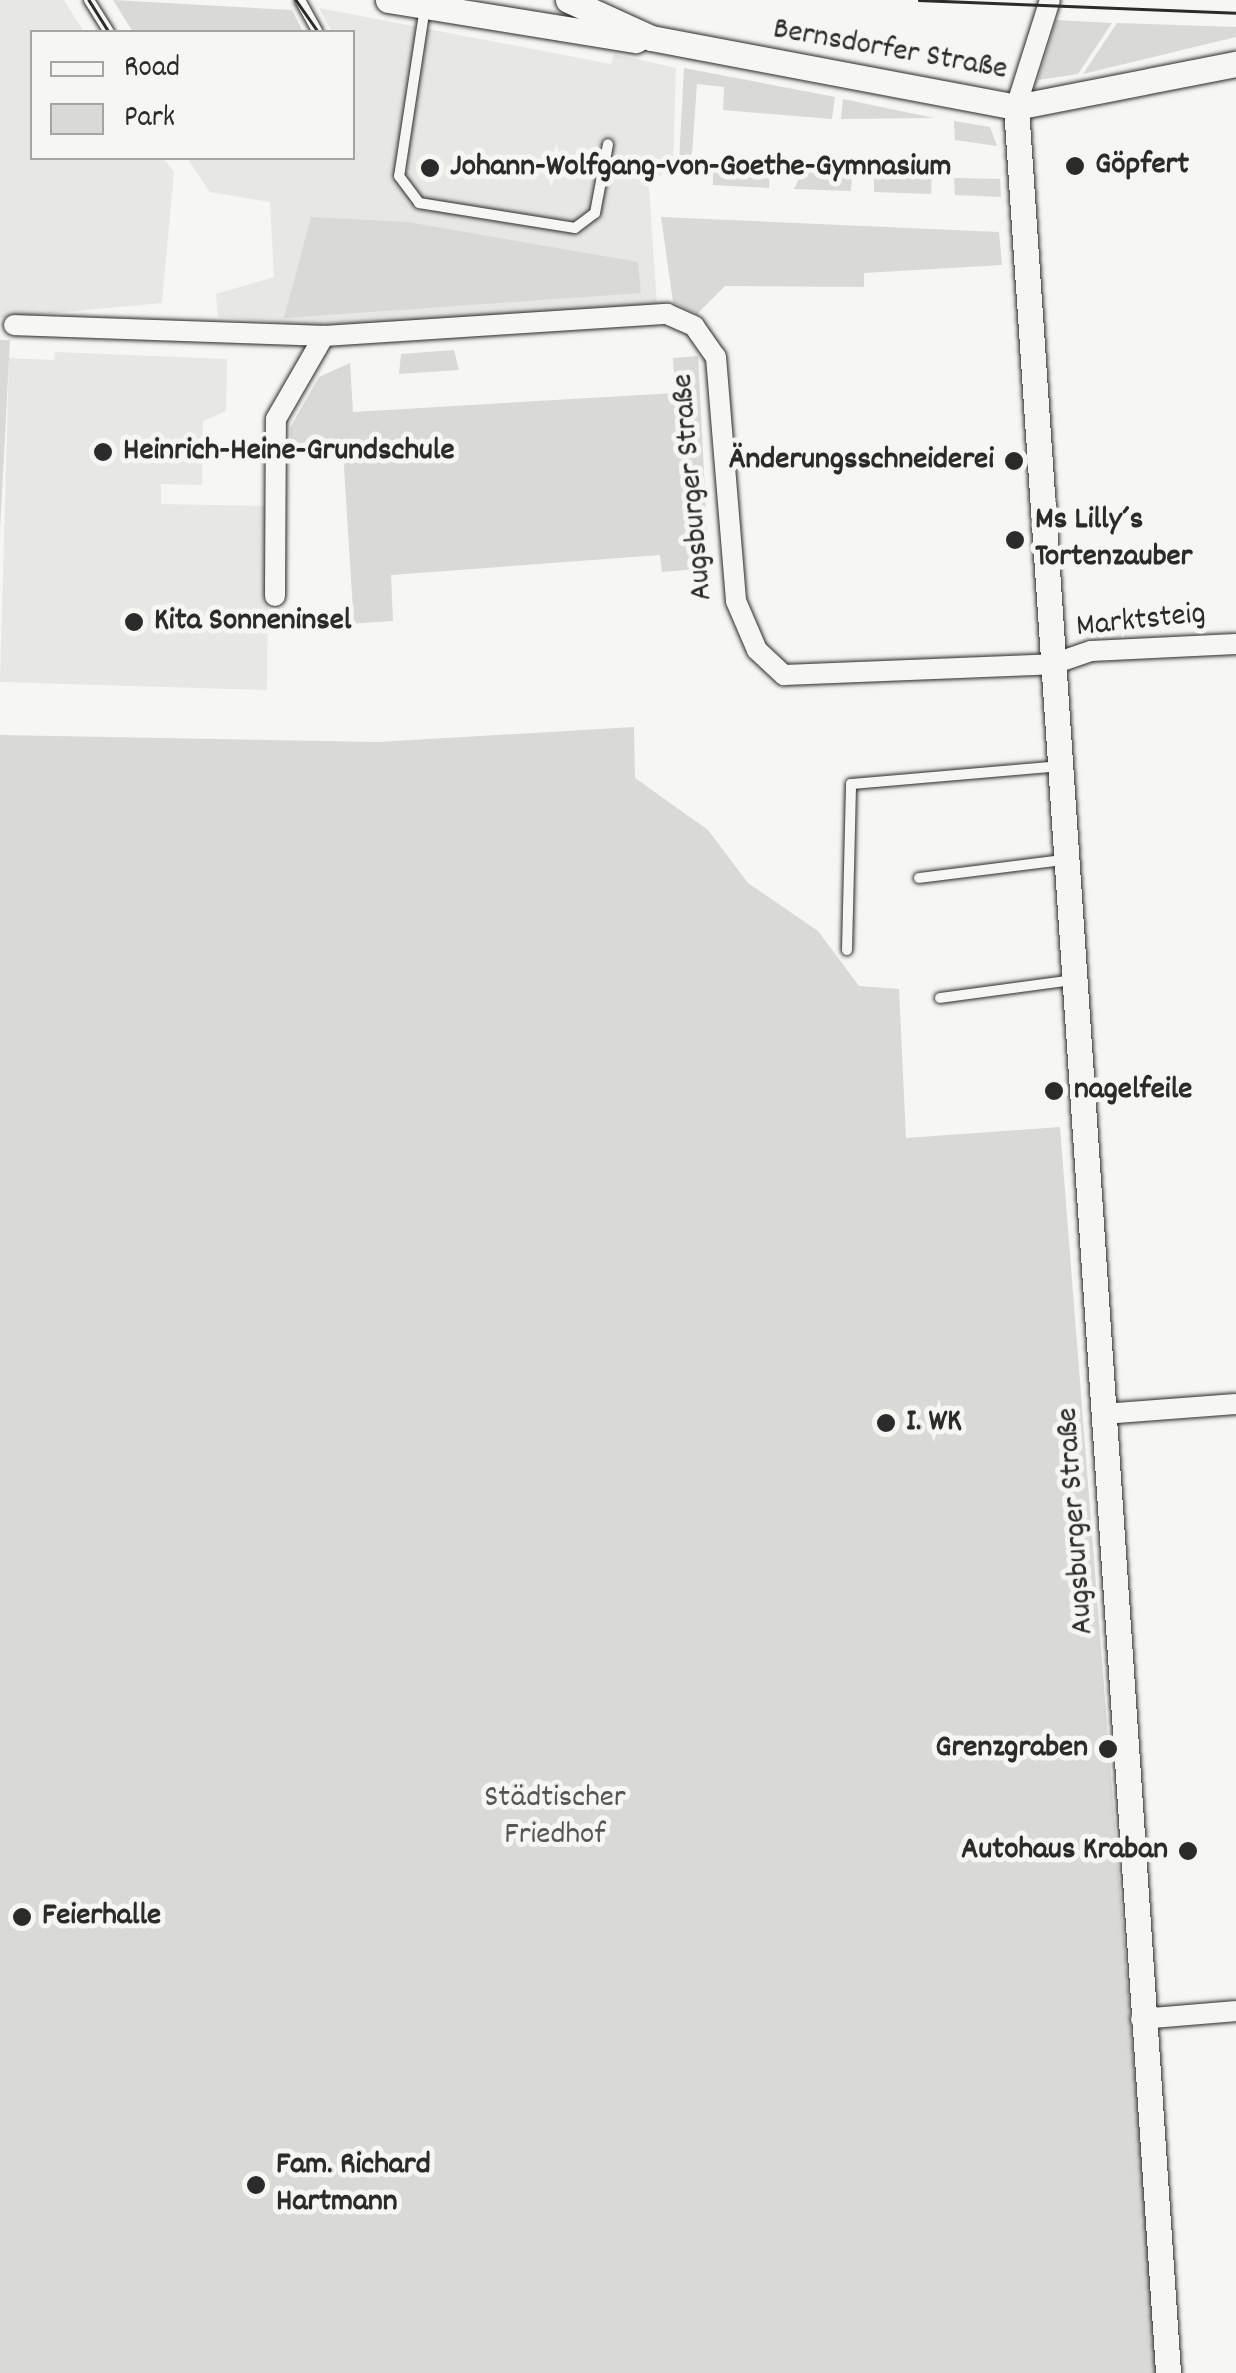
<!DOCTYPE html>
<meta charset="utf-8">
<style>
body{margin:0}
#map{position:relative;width:1236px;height:2373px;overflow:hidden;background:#f6f6f2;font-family:Dekko,sans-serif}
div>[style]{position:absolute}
.built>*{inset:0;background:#e7e7e3}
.green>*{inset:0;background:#d9d9d5}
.roads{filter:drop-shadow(0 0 2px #2b2b2b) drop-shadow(0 0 2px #2b2b2b)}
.service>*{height:10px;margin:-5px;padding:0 5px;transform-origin:5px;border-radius:5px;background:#f6f6f2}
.minor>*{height:20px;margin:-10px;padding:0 10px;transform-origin:10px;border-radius:10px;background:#f6f6f2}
.tertiary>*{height:25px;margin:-12.5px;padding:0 12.5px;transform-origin:12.5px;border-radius:12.5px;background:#f6f6f2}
.tram>*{height:2.5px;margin:-1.25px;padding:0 1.25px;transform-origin:1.25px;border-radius:1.25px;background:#2b2b2b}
.dots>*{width:28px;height:28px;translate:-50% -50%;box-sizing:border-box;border:5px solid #f6f6f2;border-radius:50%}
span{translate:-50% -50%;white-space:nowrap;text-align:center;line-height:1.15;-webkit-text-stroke:10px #f6f6f2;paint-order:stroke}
.street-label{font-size:32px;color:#2b2b2b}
.poi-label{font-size:32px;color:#2b2b2b;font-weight:700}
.left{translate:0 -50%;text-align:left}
.right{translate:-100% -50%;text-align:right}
.park-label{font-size:32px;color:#565656}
.legend{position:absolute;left:30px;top:30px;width:325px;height:130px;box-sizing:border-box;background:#f6f6f2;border:2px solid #a5a5a2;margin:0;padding:12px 18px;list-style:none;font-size:30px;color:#2b2b2b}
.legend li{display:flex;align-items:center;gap:20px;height:50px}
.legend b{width:50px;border:2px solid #a5a5a2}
</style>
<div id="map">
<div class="built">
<div style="clip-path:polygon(0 0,64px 0,84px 32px,32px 32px,32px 158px,163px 158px,174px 172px,162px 303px,0 318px)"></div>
<div style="clip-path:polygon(319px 8px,611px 64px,614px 54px,676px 68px,673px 163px,649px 187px,657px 305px,326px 326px,218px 317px,216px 294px,274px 277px,270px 202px,210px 192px,187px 158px,352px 158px,352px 32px,332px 32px)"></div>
<div style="clip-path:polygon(55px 352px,227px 359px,226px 411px,203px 421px,202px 485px,161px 484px,161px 504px,269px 506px,267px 690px,0 682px,9px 358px,54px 360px)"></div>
</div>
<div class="green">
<div style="clip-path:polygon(113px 0,292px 10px,303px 32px,133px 32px)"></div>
<div style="clip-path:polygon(1056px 20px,1112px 23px,1078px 74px,1038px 80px)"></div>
<div style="clip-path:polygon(1117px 23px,1236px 27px,1236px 37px,1083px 74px)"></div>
<div style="clip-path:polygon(684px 68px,835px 97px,832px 119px,723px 110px,724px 87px,697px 84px,692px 154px,679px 161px)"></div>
<div style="clip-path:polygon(843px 99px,934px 118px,841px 119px)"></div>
<div style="clip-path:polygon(954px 121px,990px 127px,997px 146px,955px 140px)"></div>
<div style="clip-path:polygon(713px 163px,770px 164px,769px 188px,713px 185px)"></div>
<div style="clip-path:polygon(795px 168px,852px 170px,851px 191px,794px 189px,802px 172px)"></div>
<div style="clip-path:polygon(932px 173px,931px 194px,874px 192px,874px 171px)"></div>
<div style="clip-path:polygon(954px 178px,1000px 179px,1001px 197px,955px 195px)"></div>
<div style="clip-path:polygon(311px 217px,407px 222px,638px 262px,641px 293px,284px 318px)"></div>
<div style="clip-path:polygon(661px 217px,999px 232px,1002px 265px,864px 273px,864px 287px,725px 286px,697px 314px,673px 302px)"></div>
<div style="clip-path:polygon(0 340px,10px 340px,0 531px)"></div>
<div style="clip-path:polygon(454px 350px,459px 370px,399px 374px,401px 354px)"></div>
<div style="clip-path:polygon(698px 356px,709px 568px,662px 572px,660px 555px,391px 575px,393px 621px,318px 626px,317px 614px,353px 611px,343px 451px,291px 453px,290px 428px,319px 377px,350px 363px,353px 412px,675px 393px,673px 358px)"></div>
<div style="clip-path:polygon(634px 727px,635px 778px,708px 830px,748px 883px,818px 931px,859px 986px,899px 989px,906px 1138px,1060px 1127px,1158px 2373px,0 2373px,0 735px,378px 742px)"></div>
</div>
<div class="roads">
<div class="service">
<div style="left:89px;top:0;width:38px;rotate:58deg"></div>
<div style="left:300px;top:0;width:37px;rotate:61deg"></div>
<div style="left:425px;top:7px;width:171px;rotate:98.7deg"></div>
<div style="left:399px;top:176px;width:34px;rotate:53deg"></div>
<div style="left:419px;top:203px;width:158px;rotate:9.1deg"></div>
<div style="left:575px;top:228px;width:25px;rotate:-37deg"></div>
<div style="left:595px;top:213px;width:70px;rotate:-79.3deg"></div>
<div style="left:919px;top:878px;width:146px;rotate:-7.1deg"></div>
<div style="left:847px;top:950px;width:166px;rotate:-88.6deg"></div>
<div style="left:851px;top:784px;width:209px;rotate:-4.9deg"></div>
<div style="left:940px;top:998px;width:134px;rotate:-7.7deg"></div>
</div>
<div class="minor">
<div style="left:1016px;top:107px;width:112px;rotate:-72.4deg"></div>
<div style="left:14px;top:325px;width:310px;rotate:2deg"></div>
<div style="left:275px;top:596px;width:177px;rotate:-89.7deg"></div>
<div style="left:276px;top:419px;width:96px;rotate:-60deg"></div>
<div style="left:324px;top:336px;width:344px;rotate:-3.7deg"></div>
<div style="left:667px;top:314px;width:30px;rotate:24deg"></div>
<div style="left:694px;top:326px;width:38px;rotate:55deg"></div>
<div style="left:716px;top:357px;width:245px;rotate:85.3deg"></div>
<div style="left:736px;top:601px;width:53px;rotate:66.8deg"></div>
<div style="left:757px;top:650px;width:37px;rotate:43deg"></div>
<div style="left:784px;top:675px;width:269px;rotate:-2.3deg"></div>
<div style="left:1053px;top:664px;width:40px;rotate:-18.9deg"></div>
<div style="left:1091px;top:651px;width:145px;rotate:-2.8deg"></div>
<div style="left:1103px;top:1414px;width:133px;rotate:-4.3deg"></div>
<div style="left:1141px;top:2019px;width:95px;rotate:-4.8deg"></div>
</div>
<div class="tertiary">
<div style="left:388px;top:0;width:251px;rotate:9.2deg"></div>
<div style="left:568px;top:0;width:91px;rotate:24.6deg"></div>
<div style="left:651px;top:38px;width:371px;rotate:10.7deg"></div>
<div style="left:1016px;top:107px;width:224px;rotate:-11.1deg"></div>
<div style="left:1016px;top:107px;width:2271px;rotate:86.16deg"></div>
</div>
</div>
<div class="tram">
<div style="left:89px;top:0;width:38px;rotate:58deg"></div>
<div style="left:296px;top:0;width:39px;rotate:55deg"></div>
<div style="left:919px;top:0;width:317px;rotate:2.3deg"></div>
</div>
<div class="dots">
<div style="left:1075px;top:166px;background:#2b2b2b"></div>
<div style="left:430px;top:168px;background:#2b2b2b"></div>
<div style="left:103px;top:452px;background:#2b2b2b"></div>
<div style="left:1014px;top:461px;background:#2b2b2b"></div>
<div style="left:1015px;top:540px;background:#2b2b2b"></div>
<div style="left:134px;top:622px;background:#2b2b2b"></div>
<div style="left:1054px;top:1091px;background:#2b2b2b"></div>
<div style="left:886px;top:1423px;background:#2b2b2b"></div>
<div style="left:1108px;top:1749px;background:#2b2b2b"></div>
<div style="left:1188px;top:1851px;background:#2b2b2b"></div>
<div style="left:22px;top:1917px;background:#2b2b2b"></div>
<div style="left:256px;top:2185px;background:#2b2b2b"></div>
</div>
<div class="street-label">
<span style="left:890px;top:51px;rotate:10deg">Bernsdorfer Straße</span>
<span style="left:694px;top:487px;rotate:-95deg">Augsburger Straße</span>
<span style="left:1141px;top:622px;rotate:-6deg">Marktsteig</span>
<span style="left:1077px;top:1521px;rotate:-94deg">Augsburger Straße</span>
</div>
<div class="poi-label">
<span class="left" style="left:1095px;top:166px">Göpfert</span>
<span class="left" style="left:450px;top:168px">Johann-Wolfgang-von-Goethe-Gymnasium</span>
<span class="left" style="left:123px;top:452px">Heinrich-Heine-Grundschule</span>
<span class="right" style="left:994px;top:461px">Änderungsschneiderei</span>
<span class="left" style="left:1035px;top:540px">Ms Lilly´s<br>Tortenzauber</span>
<span class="left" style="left:154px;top:622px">Kita Sonneninsel</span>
<span class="left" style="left:1074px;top:1091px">nagelfeile</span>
<span class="left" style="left:906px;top:1423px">I. WK</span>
<span class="right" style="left:1088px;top:1749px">Grenzgraben</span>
<span class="right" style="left:1168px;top:1851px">Autohaus Kraban</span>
<span class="left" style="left:42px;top:1917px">Feierhalle</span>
<span class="left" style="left:276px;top:2185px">Fam. Richard<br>Hartmann</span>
</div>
<div class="park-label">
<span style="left:555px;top:1818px">Städtischer<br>Friedhof</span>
</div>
<ul class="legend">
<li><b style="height:12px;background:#f6f6f2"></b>Road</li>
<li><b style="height:28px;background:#d9d9d5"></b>Park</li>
</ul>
</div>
